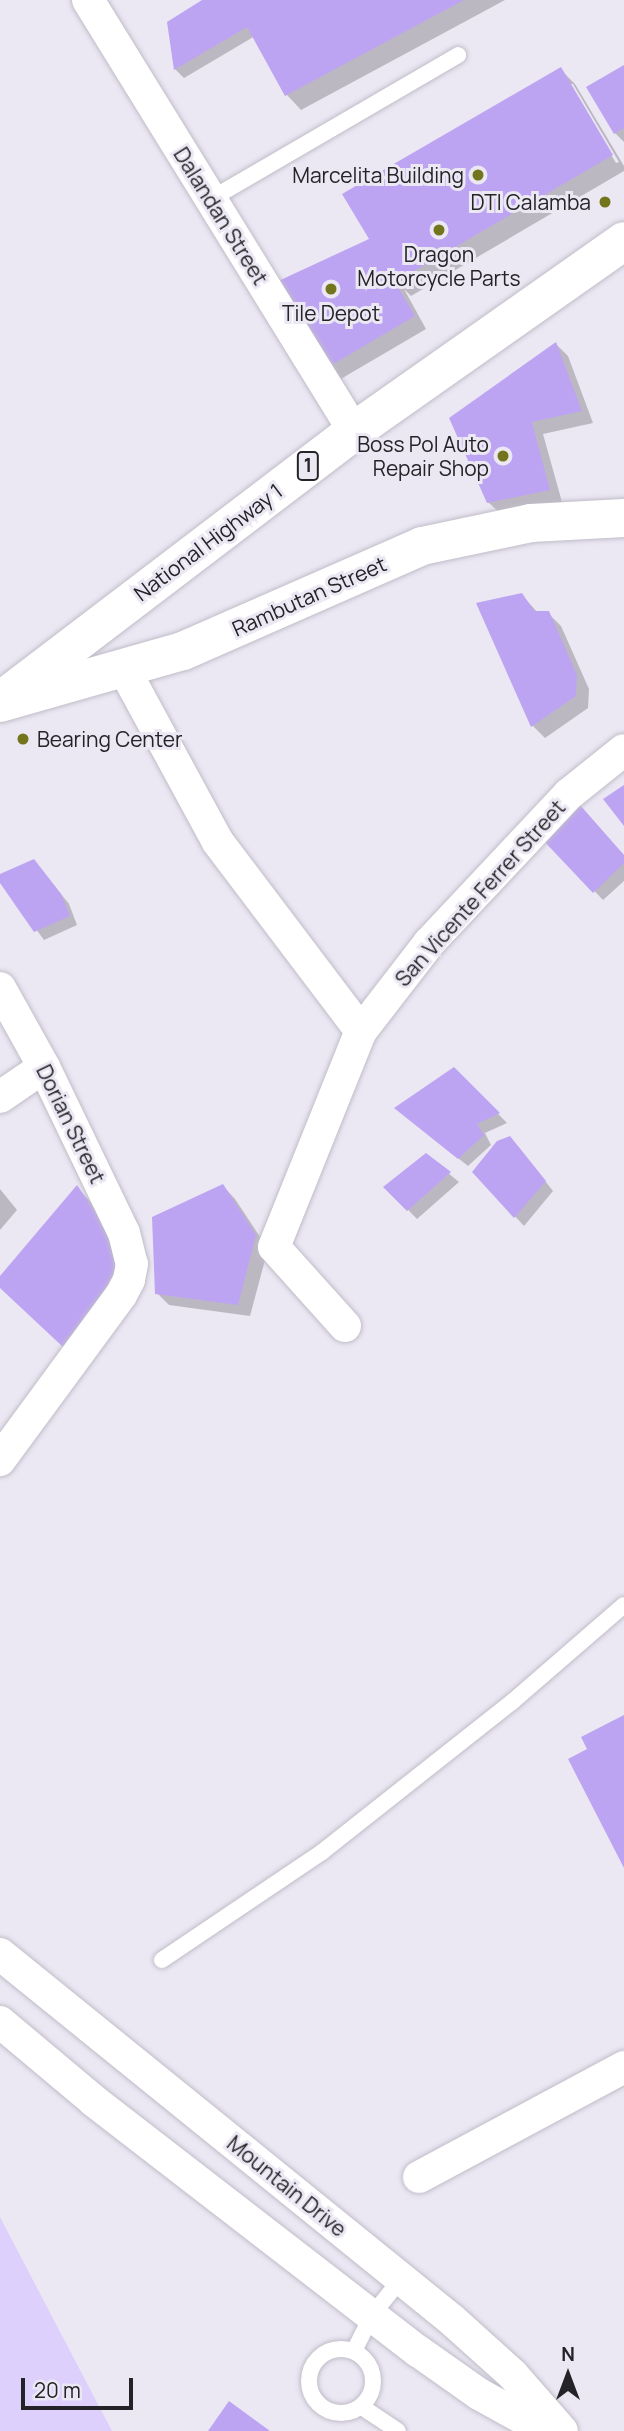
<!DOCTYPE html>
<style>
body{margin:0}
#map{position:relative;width:624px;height:2431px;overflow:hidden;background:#ebe7f3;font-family:Manrope,sans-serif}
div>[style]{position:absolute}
.green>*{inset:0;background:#ddd0fc}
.shadow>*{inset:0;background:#0003}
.building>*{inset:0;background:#bda4f3}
.roads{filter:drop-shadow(0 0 2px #c0bdc8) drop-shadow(0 0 2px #c0bdc8)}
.lane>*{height:16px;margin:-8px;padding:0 8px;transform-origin:8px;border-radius:8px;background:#fff}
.lane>.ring{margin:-8px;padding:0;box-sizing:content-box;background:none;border:16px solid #fff;border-radius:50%}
.street>*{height:32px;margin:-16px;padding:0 16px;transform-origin:16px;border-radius:16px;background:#fff}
.secondary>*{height:38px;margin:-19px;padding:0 19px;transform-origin:19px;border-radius:19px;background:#fff}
.highway>*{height:38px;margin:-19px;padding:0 19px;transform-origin:19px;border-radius:19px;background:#fff}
.dots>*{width:19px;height:19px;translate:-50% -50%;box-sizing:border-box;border:4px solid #ebe7f3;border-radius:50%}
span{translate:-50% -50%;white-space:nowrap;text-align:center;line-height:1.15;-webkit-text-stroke:6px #ebe7f3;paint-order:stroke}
.shield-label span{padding:2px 5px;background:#ebe7f3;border:2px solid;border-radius:5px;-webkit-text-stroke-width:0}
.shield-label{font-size:19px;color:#242327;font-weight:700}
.poi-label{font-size:21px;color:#242327}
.right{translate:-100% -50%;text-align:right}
.left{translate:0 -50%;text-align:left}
.street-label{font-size:21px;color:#242327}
.north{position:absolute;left:533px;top:2340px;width:70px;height:70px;-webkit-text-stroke:5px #ebe7f3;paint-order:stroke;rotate:0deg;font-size:19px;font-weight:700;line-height:28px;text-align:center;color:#242327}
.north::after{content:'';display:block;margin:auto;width:24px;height:32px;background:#242327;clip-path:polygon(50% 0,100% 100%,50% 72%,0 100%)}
.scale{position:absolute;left:21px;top:2378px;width:112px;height:32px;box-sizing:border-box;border:4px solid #242327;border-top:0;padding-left:9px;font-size:21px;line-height:24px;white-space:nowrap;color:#242327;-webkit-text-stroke:5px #ebe7f3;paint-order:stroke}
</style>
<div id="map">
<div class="green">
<div style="clip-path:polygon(0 2217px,47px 2307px,112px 2431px,0 2431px)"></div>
</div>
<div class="shadow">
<div style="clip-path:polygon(205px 0,505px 0,301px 110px,287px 95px,255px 36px,184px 78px,175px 69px)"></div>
<div style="clip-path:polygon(624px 67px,624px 142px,615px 133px)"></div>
<div style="clip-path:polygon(evenodd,560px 69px,575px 84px,624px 166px,624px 171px,411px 296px,404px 289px,426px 329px,339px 380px,327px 368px,371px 240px,560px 69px,569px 84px,573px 84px,619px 162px,616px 163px,569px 84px)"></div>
<div style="clip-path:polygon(556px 344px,568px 356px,593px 423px,543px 434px,562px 502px,501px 514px,488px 502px)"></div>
<div style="clip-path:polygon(522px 595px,538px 613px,548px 613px,561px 626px,589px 689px,588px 708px,545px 738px,533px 726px,478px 604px)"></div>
<div style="clip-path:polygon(544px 838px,624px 857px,624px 881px,603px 900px)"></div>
<div style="clip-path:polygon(42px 870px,69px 904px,77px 925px,44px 940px,0 880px,0 875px)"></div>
<div style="clip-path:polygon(454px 1069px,507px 1123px,485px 1133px,491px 1145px,468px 1166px,405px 1116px)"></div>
<div style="clip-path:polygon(519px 1148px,553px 1191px,524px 1226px,474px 1172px)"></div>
<div style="clip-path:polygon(426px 1155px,459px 1182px,417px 1219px,386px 1187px)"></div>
<div style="clip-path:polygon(223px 1186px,235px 1199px,268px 1249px,250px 1316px,169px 1305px,157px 1293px)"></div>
<div style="clip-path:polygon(77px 1188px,89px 1200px,143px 1277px,76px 1358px,0 1286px,0 1278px)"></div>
<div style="clip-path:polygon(0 1189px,17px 1210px,0 1230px)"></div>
</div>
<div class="building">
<div style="clip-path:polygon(202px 0,464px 0,285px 96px,247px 27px,174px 70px,167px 22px)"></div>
<div style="clip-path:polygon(624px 65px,624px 128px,614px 134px,586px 87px)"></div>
<div style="clip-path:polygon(561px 67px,613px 155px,395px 282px,415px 316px,325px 369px,274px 283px,369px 239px,342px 194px)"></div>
<div style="clip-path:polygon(556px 342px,582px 411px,532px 422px,550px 490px,487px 503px,449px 418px)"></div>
<div style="clip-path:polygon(522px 593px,534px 611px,549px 611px,577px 675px,576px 696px,531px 727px,476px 603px)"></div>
<div style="clip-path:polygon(624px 785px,624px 826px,603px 799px)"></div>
<div style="clip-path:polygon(580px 805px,624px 855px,624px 863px,593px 893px,541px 838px)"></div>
<div style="clip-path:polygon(34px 859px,61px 894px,70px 916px,34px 932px,0 883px,0 874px)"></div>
<div style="clip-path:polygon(454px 1067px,500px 1113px,477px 1124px,484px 1135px,458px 1159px,394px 1108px)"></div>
<div style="clip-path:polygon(510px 1136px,546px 1181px,514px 1218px,472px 1172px,497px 1141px)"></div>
<div style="clip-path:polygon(426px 1153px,451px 1172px,407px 1211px,383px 1187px)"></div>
<div style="clip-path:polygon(223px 1184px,256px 1235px,238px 1305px,155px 1294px,152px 1217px)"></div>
<div style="clip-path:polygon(77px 1185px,132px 1264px,63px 1347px,0 1288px,0 1276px)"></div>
<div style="clip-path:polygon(624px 1715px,624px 1868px,568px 1759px,587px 1749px,581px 1737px)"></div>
<div style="clip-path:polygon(229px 2401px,270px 2431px,208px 2431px)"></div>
</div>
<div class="roads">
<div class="lane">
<div style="left:211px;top:199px;width:286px;rotate:-30.2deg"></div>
<div style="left:162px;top:1960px;width:193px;rotate:-34deg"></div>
<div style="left:322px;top:1852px;width:242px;rotate:-38.3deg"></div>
<div style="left:512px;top:1702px;width:148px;rotate:-40.9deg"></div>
<div class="ring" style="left:309px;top:2349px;width:48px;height:48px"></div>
<div style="left:354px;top:2351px;width:40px;rotate:-63.4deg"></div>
<div style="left:372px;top:2315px;width:46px;rotate:-51.1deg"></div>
<div style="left:362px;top:2407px;width:43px;rotate:33.7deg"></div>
</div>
<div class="street">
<div style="left:88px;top:0;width:506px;rotate:58.32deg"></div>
<div style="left:124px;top:669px;width:197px;rotate:61.5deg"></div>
<div style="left:218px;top:842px;width:237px;rotate:52.9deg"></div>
<div style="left:0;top:988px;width:90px;rotate:60.9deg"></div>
<div style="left:44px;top:1067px;width:184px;rotate:64.3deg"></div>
<div style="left:124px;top:1233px;width:32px;rotate:76deg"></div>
<div style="left:132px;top:1264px;width:16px;rotate:101deg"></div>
<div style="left:129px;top:1280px;width:17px;rotate:118deg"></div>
<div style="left:121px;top:1295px;width:205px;rotate:126.3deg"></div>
<div style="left:0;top:1097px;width:53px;rotate:-34.3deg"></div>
<div style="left:345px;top:1326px;width:106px;rotate:-131.9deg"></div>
<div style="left:274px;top:1247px;width:233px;rotate:-68.1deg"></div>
<div style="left:361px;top:1031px;width:111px;rotate:-52.3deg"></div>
<div style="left:429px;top:943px;width:204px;rotate:-46.8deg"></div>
<div style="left:569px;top:794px;width:70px;rotate:-38.7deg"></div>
<div style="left:0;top:1954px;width:582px;rotate:39deg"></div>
<div style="left:452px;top:2320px;width:82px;rotate:42deg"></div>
<div style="left:513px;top:2375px;width:74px;rotate:48.8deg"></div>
<div style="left:0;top:2022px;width:123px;rotate:40deg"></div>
<div style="left:94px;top:2101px;width:409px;rotate:37.7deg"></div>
<div style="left:418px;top:2351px;width:75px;rotate:35.2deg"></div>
<div style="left:479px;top:2394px;width:77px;rotate:28.9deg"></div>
<div style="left:419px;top:2177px;width:233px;rotate:-28.2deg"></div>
</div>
<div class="secondary">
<div style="left:0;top:703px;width:190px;rotate:-15.9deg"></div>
<div style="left:183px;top:651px;width:261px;rotate:-23.7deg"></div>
<div style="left:422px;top:546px;width:111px;rotate:-11.9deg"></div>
<div style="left:531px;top:523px;width:93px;rotate:-3.1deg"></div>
</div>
<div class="highway">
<div style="left:0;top:701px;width:445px;rotate:-37.3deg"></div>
<div style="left:354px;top:431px;width:330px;rotate:-35.1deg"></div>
</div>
</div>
<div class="dots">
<div style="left:478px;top:175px;background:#72751c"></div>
<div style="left:605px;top:202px;background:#72751c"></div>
<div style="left:439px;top:230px;background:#72751c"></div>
<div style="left:331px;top:289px;background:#72751c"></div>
<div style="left:503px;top:456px;background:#72751c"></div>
<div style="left:23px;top:739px;background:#72751c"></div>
</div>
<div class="shield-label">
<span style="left:308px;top:466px">1</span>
</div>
<div class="poi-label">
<span class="right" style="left:464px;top:175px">Marcelita Building</span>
<span class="right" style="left:591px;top:202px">DTI Calamba</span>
<span style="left:439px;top:266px">Dragon<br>Motorcycle Parts</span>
<span style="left:331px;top:313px">Tile Depot</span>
<span class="right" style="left:489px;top:456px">Boss Pol Auto<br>Repair Shop</span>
<span class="left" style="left:37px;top:739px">Bearing Center</span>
</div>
<div class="street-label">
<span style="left:221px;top:216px;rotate:58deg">Dalandan Street</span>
<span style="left:208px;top:542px;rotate:-37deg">National Highway 1</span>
<span style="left:309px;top:596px;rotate:-24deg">Rambutan Street</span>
<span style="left:480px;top:893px;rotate:-48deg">San Vicente Ferrer Street</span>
<span style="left:71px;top:1124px;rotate:64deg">Dorian Street</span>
<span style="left:287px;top:2186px;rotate:39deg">Mountain Drive</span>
</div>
<div class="north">N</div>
<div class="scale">20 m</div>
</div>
